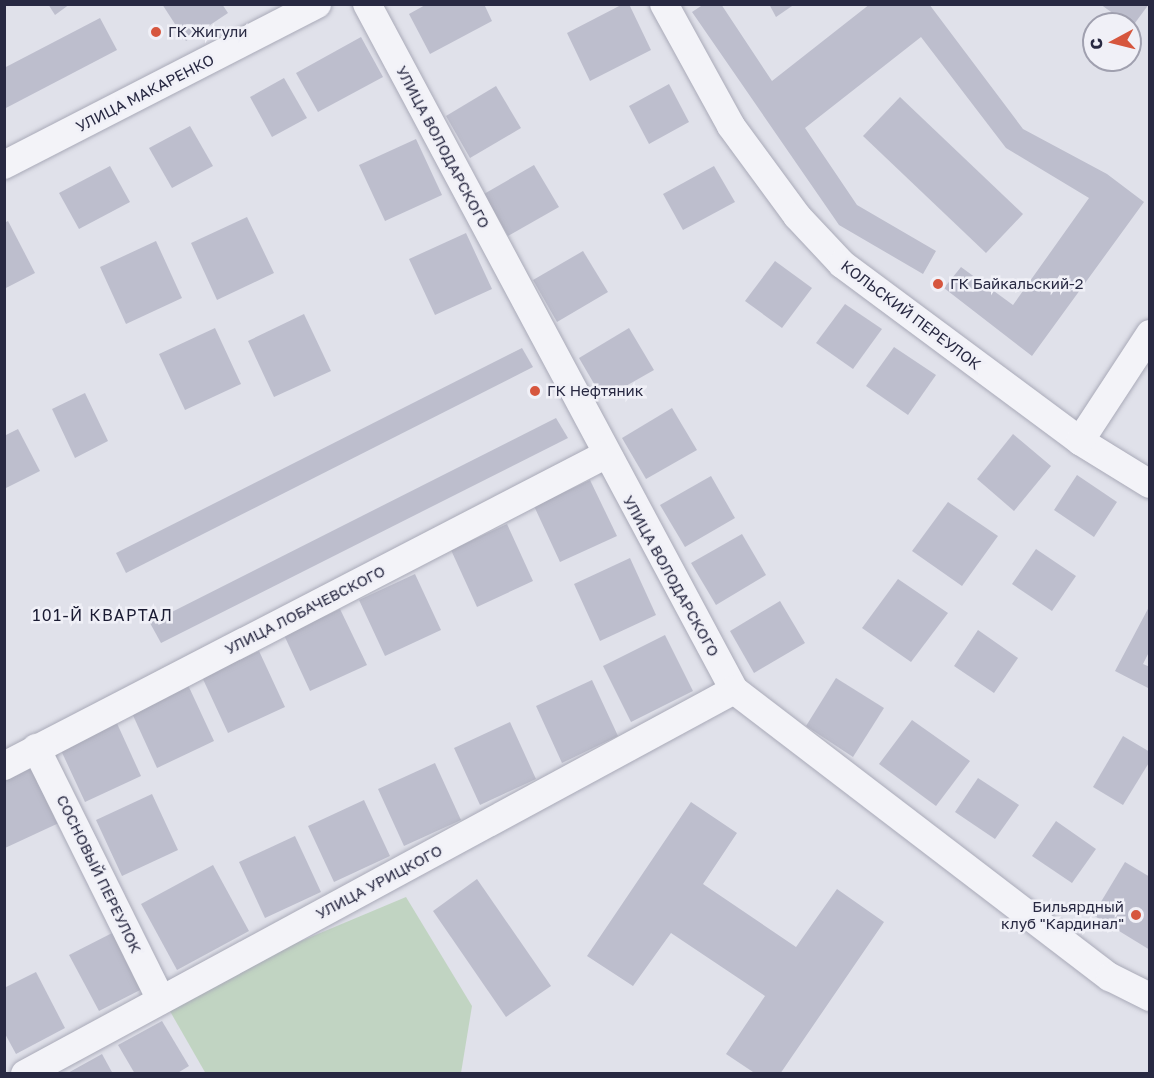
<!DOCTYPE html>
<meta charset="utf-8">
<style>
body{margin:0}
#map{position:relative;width:1154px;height:1078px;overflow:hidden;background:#e0e1ea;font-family:"Golos Text",sans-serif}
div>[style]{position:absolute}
.green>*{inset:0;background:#c1d4c2}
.building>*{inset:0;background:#bdbecd}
.roads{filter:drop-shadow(0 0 2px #a9aab8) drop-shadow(0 0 2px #a9aab8)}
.street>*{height:28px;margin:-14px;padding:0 14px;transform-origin:14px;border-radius:14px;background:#f3f3f8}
.dots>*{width:16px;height:16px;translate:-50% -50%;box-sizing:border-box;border:3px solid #f0f0f7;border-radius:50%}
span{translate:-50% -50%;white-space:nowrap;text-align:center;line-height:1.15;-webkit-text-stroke:5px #f0f0f7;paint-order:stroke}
.poi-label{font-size:15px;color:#282942}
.left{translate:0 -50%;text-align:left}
.right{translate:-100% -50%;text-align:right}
.street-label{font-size:15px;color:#282942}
.neighbourhood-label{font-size:16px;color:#1a1b33;letter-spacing:1.5px}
.frame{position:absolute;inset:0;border:6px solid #282942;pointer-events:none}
.north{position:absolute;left:1082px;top:12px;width:60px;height:60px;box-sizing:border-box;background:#f0f0f7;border:2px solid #a0a0af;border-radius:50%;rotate:263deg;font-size:16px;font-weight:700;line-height:24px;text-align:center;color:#282942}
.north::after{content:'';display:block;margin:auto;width:21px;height:27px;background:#d6563e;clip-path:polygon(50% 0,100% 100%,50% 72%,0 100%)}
</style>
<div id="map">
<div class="green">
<div style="clip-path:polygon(406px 897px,472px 1006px,461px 1073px,206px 1074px,163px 999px)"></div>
</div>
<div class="building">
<div style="clip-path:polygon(48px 4px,70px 4px,55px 15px)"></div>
<div style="clip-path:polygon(162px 4px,222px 4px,228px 13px,186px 41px)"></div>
<div style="clip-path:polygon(427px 4px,484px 4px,492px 21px,430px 54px,409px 14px)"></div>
<div style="clip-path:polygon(623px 4px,629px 4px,651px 50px,590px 81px,567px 33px)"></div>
<div style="clip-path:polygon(704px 4px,721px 4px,772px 81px,870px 4px,929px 4px,1023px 129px,1107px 174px,1144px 202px,1032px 356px,944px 288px,961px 267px,1013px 305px,1089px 198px,1006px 148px,921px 37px,805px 128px,857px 205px,936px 251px,923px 274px,839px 225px,692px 12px)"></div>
<div style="clip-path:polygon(769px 4px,795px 4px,776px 17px)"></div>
<div style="clip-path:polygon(1100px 4px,1149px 4px,1132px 27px)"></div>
<div style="clip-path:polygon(100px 18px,117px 50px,4px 109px,4px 68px)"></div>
<div style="clip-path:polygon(361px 37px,383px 77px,318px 112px,296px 73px)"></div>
<div style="clip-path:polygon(284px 78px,307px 118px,272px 137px,250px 97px)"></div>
<div style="clip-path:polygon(669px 84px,689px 122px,649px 144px,629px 106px)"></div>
<div style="clip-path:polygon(496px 86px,521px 128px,470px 158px,446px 116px)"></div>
<div style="clip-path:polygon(900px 97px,1023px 214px,986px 253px,863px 136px)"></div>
<div style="clip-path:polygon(190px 126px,213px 166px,172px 188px,149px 148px)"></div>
<div style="clip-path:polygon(416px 139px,442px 195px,385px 221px,359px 165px)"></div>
<div style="clip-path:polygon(534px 165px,559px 207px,508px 236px,484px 194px)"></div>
<div style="clip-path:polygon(110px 166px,130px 202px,79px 229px,59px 193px)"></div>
<div style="clip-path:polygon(714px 166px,735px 202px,683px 230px,663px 194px)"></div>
<div style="clip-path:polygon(247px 217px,274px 273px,217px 300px,191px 243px)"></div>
<div style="clip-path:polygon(8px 221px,35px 273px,4px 289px,4px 223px)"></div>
<div style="clip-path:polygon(466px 233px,492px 289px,435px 315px,409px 259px)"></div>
<div style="clip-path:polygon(156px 241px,182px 298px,126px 324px,100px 267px)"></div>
<div style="clip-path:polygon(583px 251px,608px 292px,557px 322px,533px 280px)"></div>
<div style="clip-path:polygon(775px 261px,812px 288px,782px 328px,745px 301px)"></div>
<div style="clip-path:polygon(845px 304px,882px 329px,853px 369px,816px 343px)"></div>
<div style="clip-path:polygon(304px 314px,331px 371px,274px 397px,248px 341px)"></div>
<div style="clip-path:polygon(215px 328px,241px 384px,185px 410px,159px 354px)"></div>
<div style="clip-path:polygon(629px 328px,654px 370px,603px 399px,579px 358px)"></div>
<div style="clip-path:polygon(894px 347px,936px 375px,908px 415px,866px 386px)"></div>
<div style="clip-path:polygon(522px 348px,533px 367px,126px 573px,116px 553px)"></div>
<div style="clip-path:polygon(85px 393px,108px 441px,75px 458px,52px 409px)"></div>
<div style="clip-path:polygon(672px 408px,697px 450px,646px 479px,622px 438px)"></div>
<div style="clip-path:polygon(556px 418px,568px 438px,161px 643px,150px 623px)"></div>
<div style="clip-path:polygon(18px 429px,40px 471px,4px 489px,4px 436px)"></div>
<div style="clip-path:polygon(1013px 434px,1051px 466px,1014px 511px,977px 479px)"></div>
<div style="clip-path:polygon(1077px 475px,1117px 502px,1094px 537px,1054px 510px)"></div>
<div style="clip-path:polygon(711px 476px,735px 518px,685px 547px,660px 505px)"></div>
<div style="clip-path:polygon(590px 480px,617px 536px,560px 562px,534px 506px)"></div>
<div style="clip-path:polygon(948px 502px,998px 536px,962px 586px,912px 551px)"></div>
<div style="clip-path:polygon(507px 524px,533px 581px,477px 607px,451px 550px)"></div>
<div style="clip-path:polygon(742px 534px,766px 575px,716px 605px,691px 563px)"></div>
<div style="clip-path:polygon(1036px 549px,1076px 576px,1052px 611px,1012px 584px)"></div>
<div style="clip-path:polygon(630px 558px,656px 615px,600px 641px,574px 584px)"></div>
<div style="clip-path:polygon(415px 574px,441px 630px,385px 656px,359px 600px)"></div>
<div style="clip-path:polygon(898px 579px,948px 613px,911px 662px,862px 628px)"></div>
<div style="clip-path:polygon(780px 601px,805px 643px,754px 673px,730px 631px)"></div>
<div style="clip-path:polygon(1150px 605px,1150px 650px,1143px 664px,1150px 667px,1150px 689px,1115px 671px)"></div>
<div style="clip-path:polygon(340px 609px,367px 665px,310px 691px,284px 635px)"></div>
<div style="clip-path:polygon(978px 630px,1018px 658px,994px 693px,954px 666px)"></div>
<div style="clip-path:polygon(665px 635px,693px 691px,631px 722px,603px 666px)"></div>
<div style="clip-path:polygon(259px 651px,285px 707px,228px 733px,202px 677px)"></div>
<div style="clip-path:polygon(836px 678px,884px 708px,853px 757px,806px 726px)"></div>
<div style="clip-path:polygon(592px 680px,618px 736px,562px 763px,536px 706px)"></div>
<div style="clip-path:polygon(188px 685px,214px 741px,157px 768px,131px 711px)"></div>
<div style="clip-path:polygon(115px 719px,141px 776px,85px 802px,59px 746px)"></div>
<div style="clip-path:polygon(912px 720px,970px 761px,936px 806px,879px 764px)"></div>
<div style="clip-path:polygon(510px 722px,536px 779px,480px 805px,454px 748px)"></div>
<div style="clip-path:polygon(1123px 736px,1150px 752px,1150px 761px,1123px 805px,1093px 787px)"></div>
<div style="clip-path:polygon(435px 763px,461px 820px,404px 846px,378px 789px)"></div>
<div style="clip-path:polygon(34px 766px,61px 822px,5px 848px,4px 780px)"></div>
<div style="clip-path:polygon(978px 778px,1019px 805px,995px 839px,955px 812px)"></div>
<div style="clip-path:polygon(152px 794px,178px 850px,122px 876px,96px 820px)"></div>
<div style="clip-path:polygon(364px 800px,390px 856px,334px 882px,308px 826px)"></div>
<div style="clip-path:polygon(691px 802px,737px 833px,703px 884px,796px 947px,837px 889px,884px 922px,780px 1074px,756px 1074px,726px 1054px,765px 996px,671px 933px,633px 986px,587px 956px)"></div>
<div style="clip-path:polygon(1056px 821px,1096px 849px,1072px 883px,1032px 856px)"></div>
<div style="clip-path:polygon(295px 836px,321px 892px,265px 918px,239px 862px)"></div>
<div style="clip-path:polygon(1125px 862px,1150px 877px,1150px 950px,1093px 915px)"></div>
<div style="clip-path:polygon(213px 865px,249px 931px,177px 970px,141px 904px)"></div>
<div style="clip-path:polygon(477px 879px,551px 986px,506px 1017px,433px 911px)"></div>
<div style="clip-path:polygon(118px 930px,148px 986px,99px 1011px,69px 955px)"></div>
<div style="clip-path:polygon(36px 972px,65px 1028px,16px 1054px,4px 1032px,4px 988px)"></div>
<div style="clip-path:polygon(162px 1021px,189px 1066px,176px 1074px,135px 1074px,118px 1045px)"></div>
<div style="clip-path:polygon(102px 1054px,113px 1074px,66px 1074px)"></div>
</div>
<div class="roads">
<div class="street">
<div style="left:367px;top:4px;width:778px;rotate:61.85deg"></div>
<div style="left:734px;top:690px;width:473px;rotate:37.4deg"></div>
<div style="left:1110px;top:977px;width:45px;rotate:26.6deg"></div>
<div style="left:664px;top:4px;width:139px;rotate:61.2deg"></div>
<div style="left:731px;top:126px;width:112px;rotate:53.7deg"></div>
<div style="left:797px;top:216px;width:66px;rotate:46.8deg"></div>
<div style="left:842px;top:264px;width:297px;rotate:36.6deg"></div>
<div style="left:1080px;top:441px;width:82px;rotate:31.6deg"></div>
<div style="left:4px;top:165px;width:352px;rotate:-27.2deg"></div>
<div style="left:1080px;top:441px;width:128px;rotate:-56.8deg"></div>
<div style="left:36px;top:748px;width:281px;rotate:63.6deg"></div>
<div style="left:4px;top:766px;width:677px;rotate:-27.36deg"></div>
<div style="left:25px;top:1074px;width:806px;rotate:-28.44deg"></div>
</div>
</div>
<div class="dots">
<div style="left:156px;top:32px;background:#d6563e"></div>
<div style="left:938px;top:284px;background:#d6563e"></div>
<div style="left:535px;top:391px;background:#d6563e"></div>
<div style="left:1136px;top:915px;background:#d6563e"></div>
</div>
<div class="poi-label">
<span class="left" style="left:168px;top:32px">ГК Жигули</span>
<span class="left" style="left:950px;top:284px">ГК Байкальский-2</span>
<span class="left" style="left:547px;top:391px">ГК Нефтяник</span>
<span class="right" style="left:1124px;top:915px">Бильярдный<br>клуб "Кардинал"</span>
</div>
<div class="street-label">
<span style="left:145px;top:93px;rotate:-27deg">УЛИЦА МАКАРЕНКО</span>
<span style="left:443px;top:147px;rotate:62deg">УЛИЦА ВОЛОДАРСКОГО</span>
<span style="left:911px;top:315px;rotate:37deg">КОЛЬСКИЙ ПЕРЕУЛОК</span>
<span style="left:671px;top:576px;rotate:61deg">УЛИЦА ВОЛОДАРСКОГО</span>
<span style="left:305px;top:610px;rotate:-27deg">УЛИЦА ЛОБАЧЕВСКОГО</span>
<span style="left:99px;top:874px;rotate:64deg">СОСНОВЫЙ ПЕРЕУЛОК</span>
<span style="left:379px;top:882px;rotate:-28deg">УЛИЦА УРИЦКОГО</span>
</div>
<div class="neighbourhood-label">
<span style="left:103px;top:615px">101-Й КВАРТАЛ</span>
</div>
<div class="frame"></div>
<div class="north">С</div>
</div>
